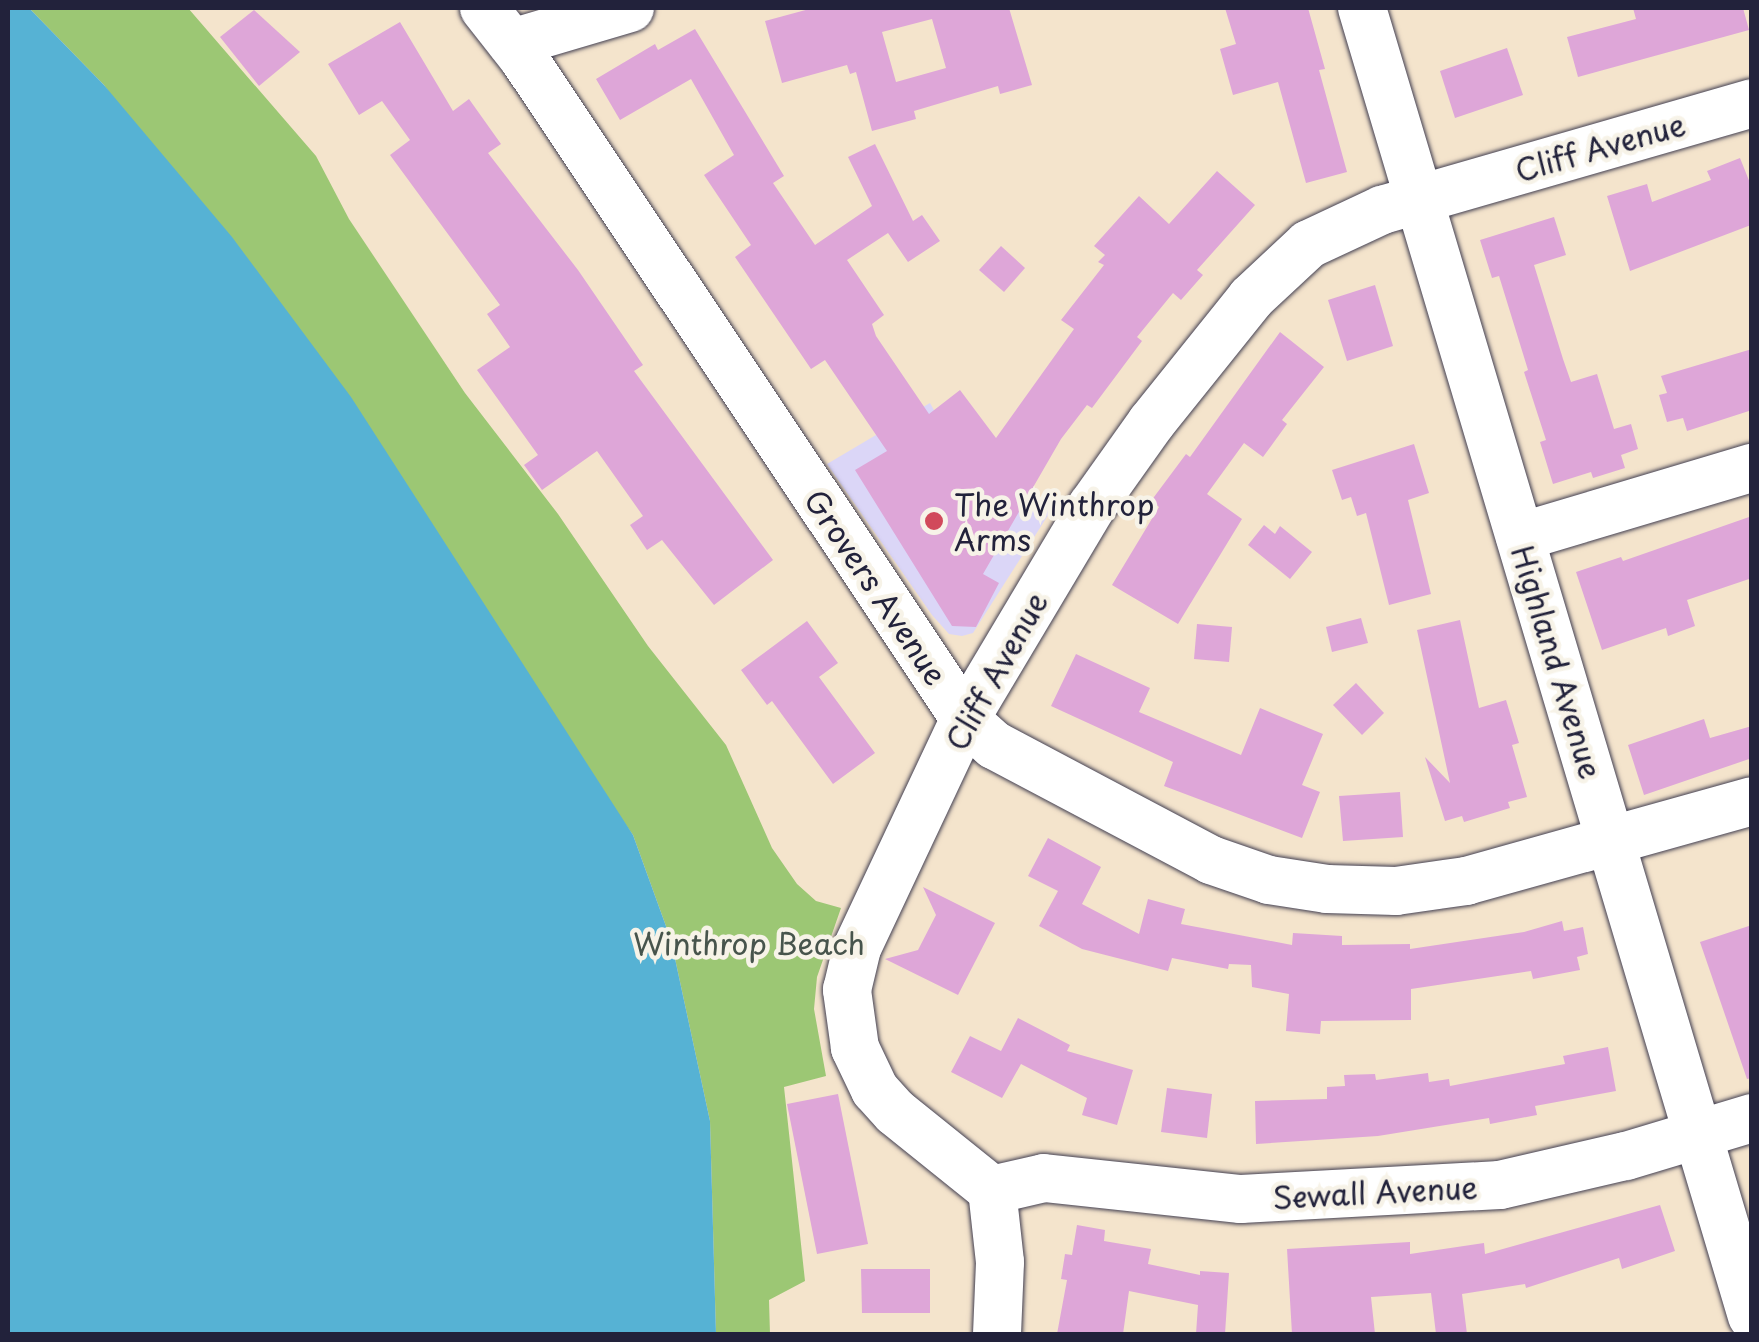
<!DOCTYPE html>
<style>
body{margin:0}
#map{position:relative;width:1759px;height:1342px;overflow:hidden;background:#f4e4cc;font-family:"Playpen Sans",sans-serif}
div>[style]{position:absolute}
.built>*{inset:0;background:#dbd6f7}
.green>*{inset:0;background:#9cc774}
.water>*{inset:0;background:#56b2d4}
.building>*{inset:0;background:#dea6d8}
.roads{filter:drop-shadow(0 0 2px #423f51) drop-shadow(0 0 2px #423f51)}
.minor>*{height:48px;margin:-24px;padding:0 24px;transform-origin:24px;border-radius:24px;background:#fff}
.dots>*{width:28px;height:28px;translate:-50% -50%;box-sizing:border-box;border:5px solid #f7f3e8;border-radius:50%}
span{translate:-50% -50%;white-space:nowrap;text-align:center;line-height:1.15;-webkit-text-stroke:9px #f7f3e8;paint-order:stroke}
.street-label{font-size:30px;color:#22223b}
.poi-label{font-size:30px;color:#22223b}
.left{translate:0 -50%;text-align:left}
.park-label{font-size:30px;color:#47544c}
.frame{position:absolute;inset:0;border:10px solid #22223b;pointer-events:none}
</style>
<div id="map">
<div class="built">
<div style="clip-path:polygon(930px 403px,963px 462px,1052px 509px,973px 633px,962px 636px,949px 634px,932px 615px,827px 464px)"></div>
</div>
<div class="green">
<div style="clip-path:polygon(29px 8px,188px 8px,316px 156px,349px 219px,465px 393px,558px 514px,648px 646px,726px 745px,772px 848px,797px 884px,816px 901px,841px 908px,817px 977px,814px 1009px,826px 1076px,784px 1087px,805px 1281px,769px 1300px,770px 1334px,716px 1334px,710px 1121px,671px 940px,633px 835px,104px 85px)"></div>
</div>
<div class="water">
<div style="clip-path:polygon(8px 8px,29px 8px,104px 85px,232px 237px,351px 397px,633px 835px,671px 940px,710px 1121px,716px 1334px,8px 1334px)"></div>
</div>
<div class="building">
<div style="clip-path:polygon(evenodd,813px 8px,1009px 8px,1032px 85px,1000px 94px,998px 86px,914px 111px,916px 119px,872px 131px,856px 72px,850px 74px,847px 65px,782px 83px,765px 21px,813px 8px,932px 19px,946px 68px,896px 82px,882px 32px,932px 19px)"></div>
<div style="clip-path:polygon(1225px 8px,1308px 8px,1325px 69px,1319px 70px,1347px 172px,1306px 183px,1278px 82px,1233px 95px,1220px 49px,1236px 44px)"></div>
<div style="clip-path:polygon(1633px 8px,1743px 8px,1749px 30px,1578px 77px,1567px 37px,1636px 19px)"></div>
<div style="clip-path:polygon(254px 10px,300px 52px,259px 86px,220px 37px)"></div>
<div style="clip-path:polygon(400px 22px,453px 111px,469px 99px,501px 144px,488px 153px,578px 270px,643px 365px,634px 371px,773px 560px,714px 605px,662px 540px,647px 550px,630px 525px,643px 516px,597px 451px,542px 490px,524px 465px,538px 455px,477px 370px,510px 347px,487px 314px,500px 305px,390px 155px,410px 140px,382px 101px,359px 115px,328px 64px)"></div>
<div style="clip-path:polygon(695px 29px,784px 176px,773px 183px,815px 245px,872px 206px,848px 157px,875px 144px,913px 221px,922px 215px,940px 241px,908px 262px,888px 233px,847px 260px,884px 315px,872px 324px,876px 336px,929px 414px,960px 390px,996px 438px,1074px 329px,1061px 320px,1104px 265px,1098px 262px,1105px 255px,1094px 246px,1139px 196px,1169px 224px,1217px 171px,1255px 205px,1197px 270px,1203px 275px,1181px 300px,1173px 293px,1137px 337px,1142px 341px,1092px 408px,1087px 405px,1061px 439px,983px 574px,999px 583px,976px 627px,952px 626px,855px 470px,887px 451px,825px 360px,811px 369px,735px 257px,751px 245px,704px 175px,734px 155px,691px 79px,620px 120px,596px 79px,655px 44px,658px 50px)"></div>
<div style="clip-path:polygon(1507px 48px,1523px 95px,1455px 118px,1440px 71px)"></div>
<div style="clip-path:polygon(1740px 158px,1752px 188px,1751px 225px,1630px 271px,1607px 196px,1647px 184px,1652px 202px,1711px 180px,1707px 171px)"></div>
<div style="clip-path:polygon(1554px 217px,1566px 255px,1534px 265px,1563px 359px,1571px 382px,1597px 374px,1614px 429px,1631px 424px,1638px 449px,1621px 455px,1625px 468px,1593px 478px,1591px 472px,1553px 484px,1540px 442px,1546px 440px,1524px 372px,1528px 370px,1499px 276px,1492px 278px,1480px 240px)"></div>
<div style="clip-path:polygon(1001px 246px,1025px 268px,1004px 292px,979px 270px)"></div>
<div style="clip-path:polygon(1375px 285px,1393px 346px,1347px 361px,1328px 300px)"></div>
<div style="clip-path:polygon(1280px 332px,1324px 367px,1282px 420px,1287px 424px,1263px 457px,1244px 443px,1207px 494px,1242px 519px,1178px 624px,1112px 585px,1159px 507px,1151px 501px,1186px 454px,1190px 457px)"></div>
<div style="clip-path:polygon(1752px 349px,1752px 410px,1687px 431px,1683px 418px,1667px 422px,1659px 395px,1667px 393px,1661px 376px)"></div>
<div style="clip-path:polygon(1414px 444px,1429px 493px,1408px 500px,1431px 594px,1389px 605px,1366px 513px,1357px 516px,1351px 497px,1342px 500px,1332px 470px)"></div>
<div style="clip-path:polygon(1752px 516px,1752px 578px,1687px 600px,1695px 626px,1668px 636px,1666px 628px,1602px 650px,1576px 572px,1621px 557px,1623px 561px)"></div>
<div style="clip-path:polygon(1264px 525px,1275px 534px,1280px 526px,1312px 552px,1290px 579px,1248px 545px)"></div>
<div style="clip-path:polygon(1361px 618px,1368px 643px,1332px 652px,1326px 627px)"></div>
<div style="clip-path:polygon(1460px 620px,1479px 708px,1506px 700px,1519px 743px,1512px 745px,1527px 797px,1508px 802px,1510px 808px,1464px 822px,1462px 816px,1445px 821px,1425px 757px,1450px 783px,1417px 630px)"></div>
<div style="clip-path:polygon(807px 621px,838px 663px,819px 677px,875px 753px,833px 784px,772px 701px,767px 705px,741px 670px)"></div>
<div style="clip-path:polygon(1197px 624px,1232px 627px,1229px 662px,1194px 659px)"></div>
<div style="clip-path:polygon(1076px 654px,1150px 688px,1139px 712px,1241px 755px,1260px 708px,1323px 734px,1302px 785px,1320px 792px,1302px 838px,1164px 786px,1173px 762px,1051px 706px)"></div>
<div style="clip-path:polygon(1356px 683px,1384px 713px,1362px 735px,1333px 705px)"></div>
<div style="clip-path:polygon(1704px 719px,1710px 738px,1752px 726px,1752px 758px,1644px 795px,1628px 745px)"></div>
<div style="clip-path:polygon(1400px 792px,1403px 837px,1343px 841px,1339px 796px)"></div>
<div style="clip-path:polygon(1048px 838px,1101px 867px,1082px 904px,1139px 934px,1148px 899px,1185px 909px,1181px 924px,1292px 945px,1293px 933px,1342px 936px,1342px 945px,1410px 944px,1410px 949px,1524px 932px,1562px 921px,1564px 931px,1583px 927px,1588px 954px,1577px 957px,1580px 970px,1533px 979px,1531px 971px,1411px 989px,1411px 1020px,1321px 1021px,1320px 1034px,1286px 1031px,1289px 994px,1252px 987px,1251px 965px,1229px 964px,1228px 969px,1172px 958px,1168px 971px,1082px 949px,1039px 926px,1058px 891px,1028px 876px)"></div>
<div style="clip-path:polygon(923px 887px,995px 923px,958px 995px,885px 959px,918px 950px,936px 915px)"></div>
<div style="clip-path:polygon(1752px 925px,1752px 1078px,1747px 1079px,1700px 942px)"></div>
<div style="clip-path:polygon(1018px 1018px,1070px 1045px,1067px 1051px,1133px 1070px,1117px 1125px,1082px 1115px,1087px 1098px,1021px 1064px,1002px 1098px,951px 1072px,970px 1036px,1001px 1051px)"></div>
<div style="clip-path:polygon(1608px 1047px,1616px 1091px,1535px 1106px,1537px 1115px,1490px 1124px,1489px 1118px,1378px 1136px,1256px 1144px,1255px 1101px,1327px 1099px,1327px 1087px,1345px 1086px,1344px 1075px,1375px 1074px,1376px 1080px,1428px 1073px,1429px 1082px,1449px 1079px,1450px 1086px,1565px 1064px,1563px 1056px)"></div>
<div style="clip-path:polygon(1167px 1088px,1212px 1094px,1207px 1138px,1161px 1132px)"></div>
<div style="clip-path:polygon(838px 1094px,868px 1244px,817px 1254px,787px 1104px)"></div>
<div style="clip-path:polygon(1660px 1205px,1675px 1251px,1622px 1269px,1619px 1258px,1526px 1288px,1525px 1284px,1462px 1294px,1467px 1334px,1436px 1334px,1431px 1293px,1371px 1297px,1375px 1334px,1292px 1334px,1287px 1249px,1410px 1242px,1410px 1254px,1484px 1243px,1485px 1254px)"></div>
<div style="clip-path:polygon(1077px 1225px,1105px 1230px,1104px 1241px,1151px 1249px,1148px 1264px,1200px 1275px,1200px 1271px,1229px 1273px,1225px 1334px,1196px 1334px,1198px 1305px,1129px 1291px,1123px 1334px,1057px 1334px,1067px 1280px,1061px 1279px,1065px 1254px,1072px 1255px)"></div>
<div style="clip-path:polygon(861px 1269px,930px 1269px,930px 1313px,862px 1313px)"></div>
</div>
<div class="roads">
<div class="minor">
<div style="left:484px;top:8px;width:65px;rotate:51.9deg"></div>
<div style="left:524px;top:59px;width:794px;rotate:56.25deg"></div>
<div style="left:965px;top:719px;width:39px;rotate:42deg"></div>
<div style="left:994px;top:745px;width:246px;rotate:27.9deg"></div>
<div style="left:1211px;top:860px;width:61px;rotate:19deg"></div>
<div style="left:1269px;top:880px;width:59px;rotate:8.8deg"></div>
<div style="left:1327px;top:889px;width:69px;rotate:1.7deg"></div>
<div style="left:1396px;top:891px;width:71px;rotate:-8.1deg"></div>
<div style="left:1466px;top:881px;width:297px;rotate:-15.6deg"></div>
<div style="left:1362px;top:8px;width:1365px;rotate:73.4deg"></div>
<div style="left:512px;top:43px;width:123px;rotate:-16.5deg"></div>
<div style="left:1520px;top:537px;width:242px;rotate:-16.6deg"></div>
<div style="left:992px;top:1190px;width:53px;rotate:-13deg"></div>
<div style="left:1044px;top:1178px;width:198px;rotate:6.1deg"></div>
<div style="left:1241px;top:1199px;width:259px;rotate:-3.1deg"></div>
<div style="left:1500px;top:1185px;width:129px;rotate:-13deg"></div>
<div style="left:1626px;top:1156px;width:132px;rotate:-16.8deg"></div>
<div style="left:997px;top:1334px;width:72px;rotate:-87.6deg"></div>
<div style="left:1000px;top:1262px;width:72px;rotate:-96.3deg"></div>
<div style="left:992px;top:1190px;width:124px;rotate:-141.2deg"></div>
<div style="left:895px;top:1112px;width:30px;rotate:-132deg"></div>
<div style="left:875px;top:1090px;width:47px;rotate:-115.5deg"></div>
<div style="left:855px;top:1048px;width:59px;rotate:-97.9deg"></div>
<div style="left:847px;top:990px;width:43px;rotate:-76.6deg"></div>
<div style="left:857px;top:948px;width:253px;rotate:-64.8deg"></div>
<div style="left:965px;top:719px;width:248px;rotate:-59.2deg"></div>
<div style="left:1092px;top:506px;width:102px;rotate:-54.6deg"></div>
<div style="left:1151px;top:423px;width:160px;rotate:-51.3deg"></div>
<div style="left:1251px;top:298px;width:79px;rotate:-43deg"></div>
<div style="left:1309px;top:244px;width:81px;rotate:-25deg"></div>
<div style="left:1382px;top:210px;width:385px;rotate:-16.1deg"></div>
</div>
</div>
<div class="dots">
<div style="left:934px;top:521px;background:#d1495b"></div>
</div>
<div class="street-label">
<span style="left:1600px;top:147px;rotate:-16deg">Cliff Avenue</span>
<span style="left:876px;top:587px;rotate:56deg">Grovers Avenue</span>
<span style="left:1557px;top:662px;rotate:73deg">Highland Avenue</span>
<span style="left:996px;top:671px;rotate:-61deg">Cliff Avenue</span>
<span style="left:1375px;top:1192px;rotate:-3deg">Sewall Avenue</span>
</div>
<div class="poi-label">
<span class="left" style="left:954px;top:521px">The Winthrop<br>Arms</span>
</div>
<div class="park-label">
<span style="left:749px;top:943px">Winthrop Beach</span>
</div>
<div class="frame"></div>
</div>
